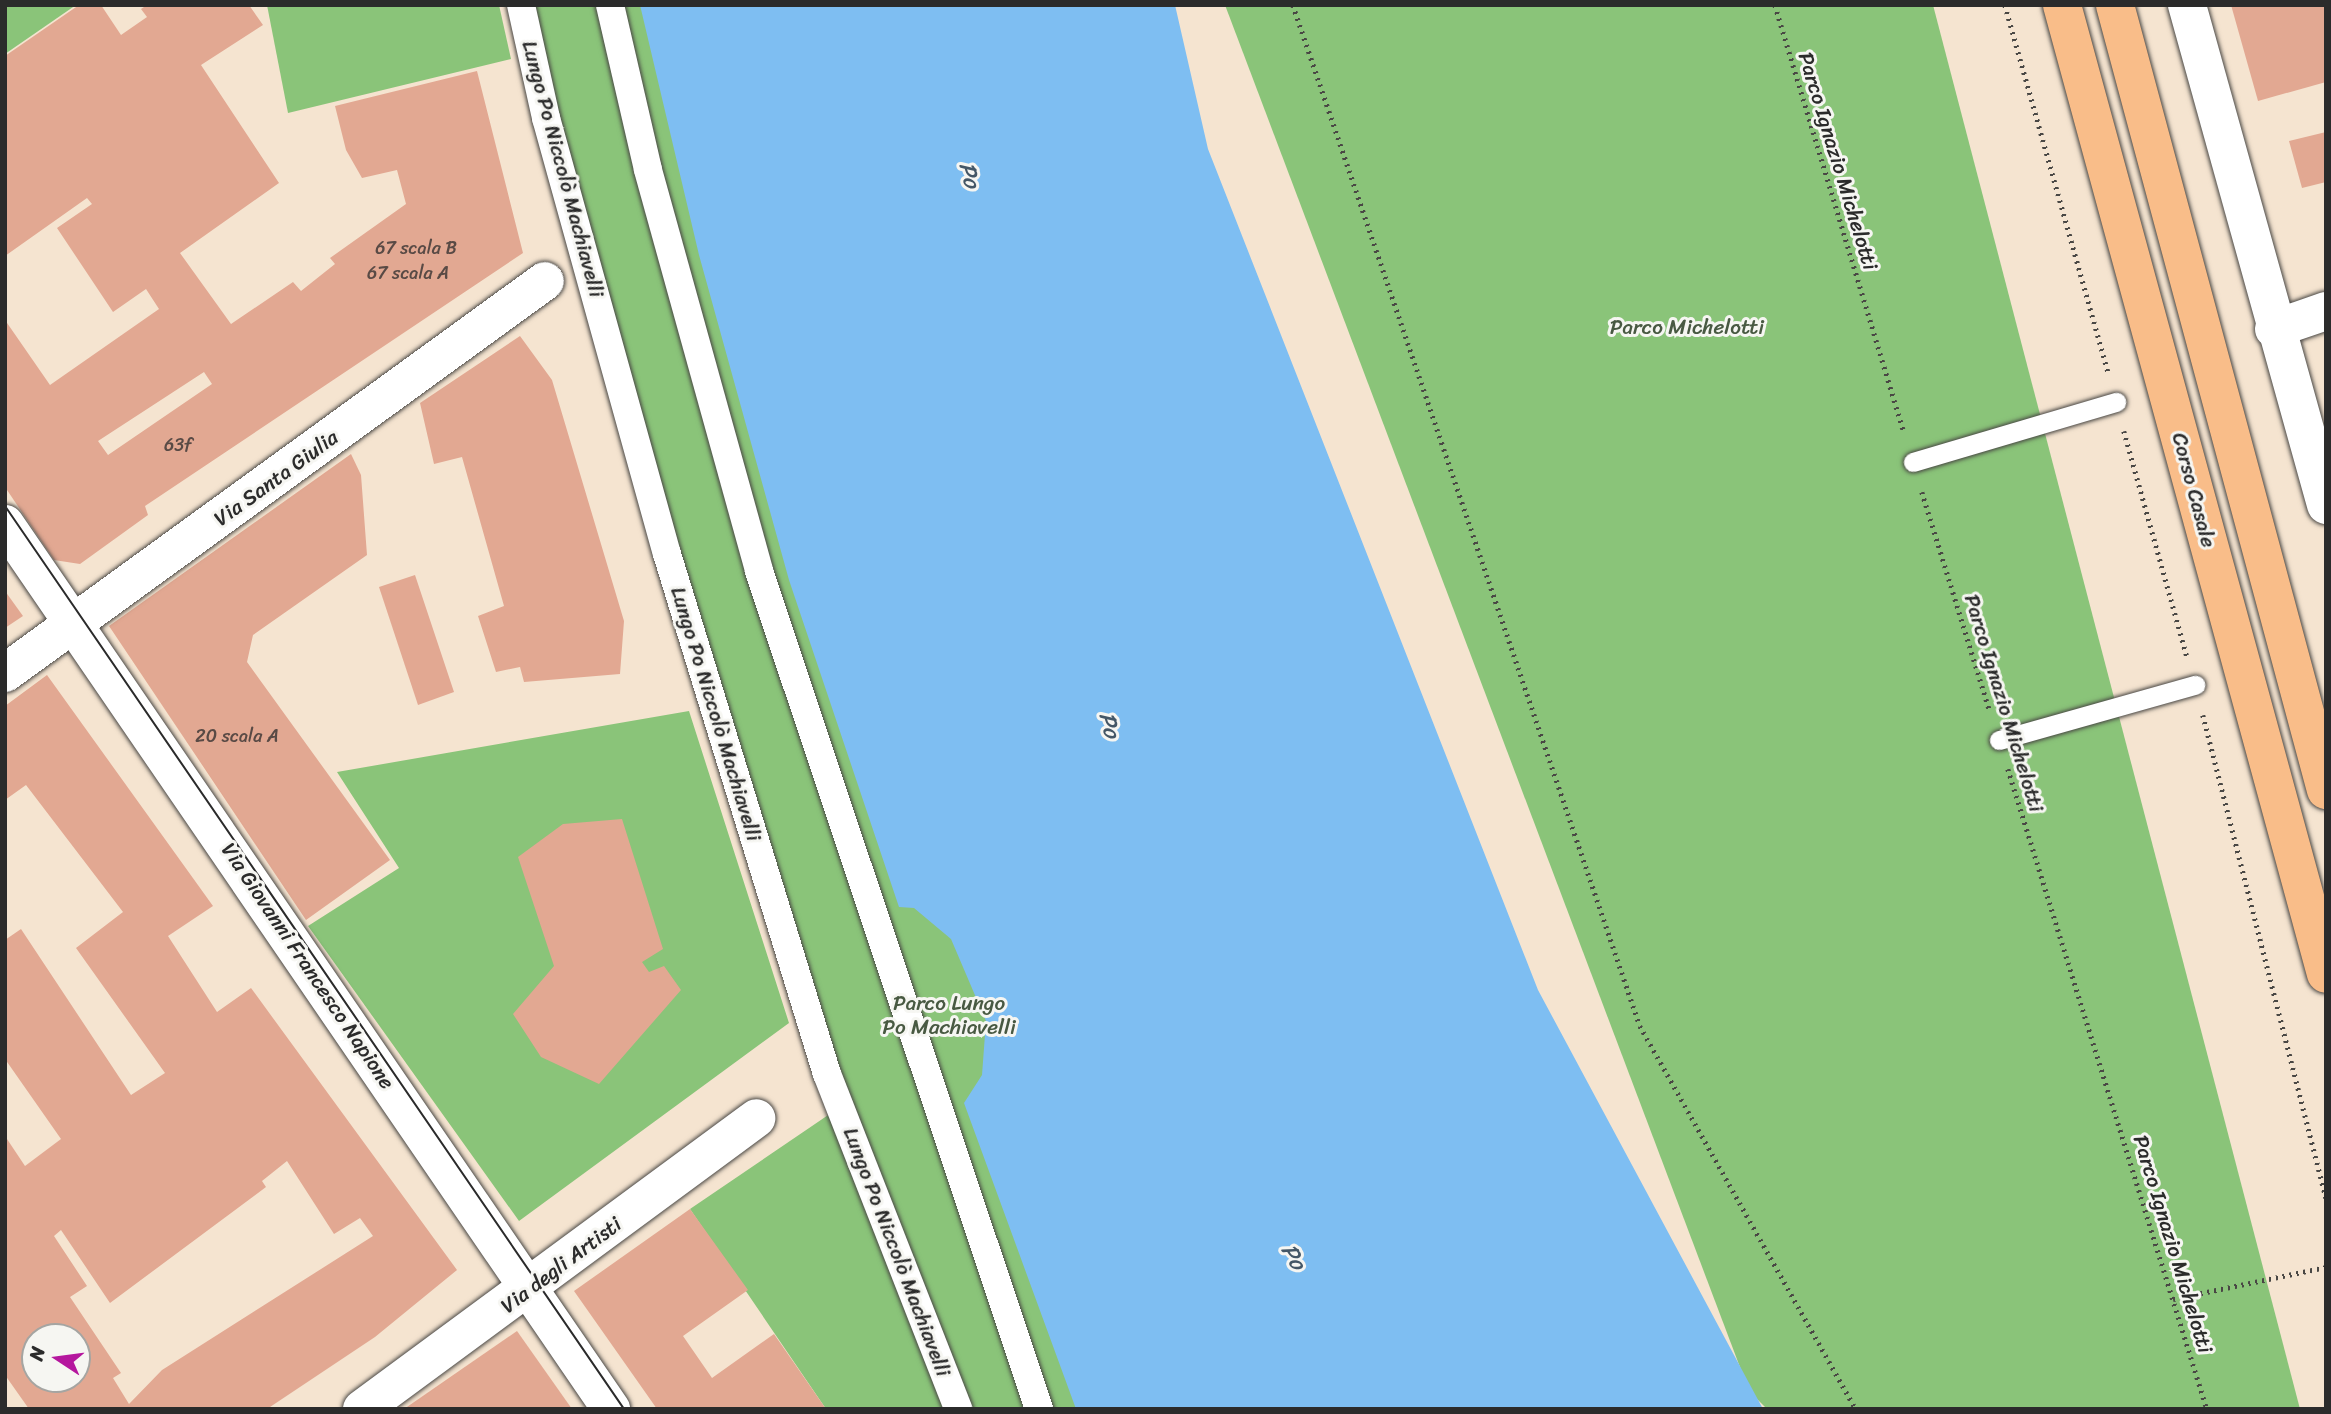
<!DOCTYPE html>
<meta charset="utf-8">
<style>
body{margin:0}
#map{position:relative;width:2331px;height:1414px;overflow:hidden;background:#f5e4d0;font-family:Sriracha,sans-serif}
div>[style]{position:absolute}
.green>*{inset:0;background:#8ac479}
.water>*{inset:0;background:#7ebef2}
.building>*{inset:0;background:#e2a892}
.path>*{height:4.5px;margin-top:-2.25px;transform-origin:0;background:repeating-linear-gradient(90deg,#494744 0 2px,transparent 0 7px)}
.roads{filter:drop-shadow(0 0 2px #494744) drop-shadow(0 0 2px #494744)}
.service>*{height:19px;margin:-9.5px;padding:0 9.5px;transform-origin:9.5px;border-radius:9.5px;background:#fff}
.pedestrian>*{height:28px;margin:-14px;padding:0 14px;transform-origin:14px;border-radius:14px;background:#fff}
.minor>*{height:38px;margin:-19px;padding:0 19px;transform-origin:19px;border-radius:19px;background:#fff}
.tertiary>*{height:38px;margin:-19px;padding:0 19px;transform-origin:19px;border-radius:19px;background:#fff}
.primary>*{height:38px;margin:-19px;padding:0 19px;transform-origin:19px;border-radius:19px;background:#f9bd89}
.tram>*{height:2px;margin:-1px;padding:0 1px;transform-origin:1px;border-radius:1px;background:#2b2b2b}
span{translate:-50% -50%;white-space:nowrap;text-align:center;line-height:1.15;-webkit-text-stroke:6px #f6f6f2;paint-order:stroke}
.number-label{font-size:18px;color:#594a45}
.number-label span{-webkit-text-stroke-width:0}
.street-label{font-size:21px;color:#2b2b2b}
.park-label{font-size:21px;color:#485942}
.water-label{font-size:23px;color:#445767;font-style:italic}
.frame{position:absolute;inset:0;border:7px solid #2b2b2b;pointer-events:none}
.north{position:absolute;left:21px;top:1323px;width:70px;height:70px;box-sizing:border-box;background:#f6f6f2;border:2px solid #a5a5a2;border-radius:50%;rotate:283deg;font-size:19px;font-weight:700;line-height:28px;text-align:center;color:#2b2b2b}
.north::after{content:'';display:block;margin:auto;width:24px;height:32px;background:#b5179e;clip-path:polygon(50% 0,100% 100%,50% 72%,0 100%)}
</style>
<div id="map">
<div class="green">
<div style="clip-path:polygon(5px 5px,76px 5px,5px 54px)"></div>
<div style="clip-path:polygon(267px 5px,499px 5px,511px 59px,288px 113px)"></div>
<div style="clip-path:polygon(521px 5px,693px 5px,1132px 1409px,826px 1409px,690px 1209px,840px 1107px)"></div>
<div style="clip-path:polygon(1225px 5px,1933px 5px,2300px 1409px,1767px 1409px,1749px 1391px)"></div>
<div style="clip-path:polygon(689px 711px,789px 1023px,519px 1221px,308px 926px,399px 868px,337px 772px)"></div>
</div>
<div class="water">
<div style="clip-path:polygon(640px 5px,1175px 5px,1208px 149px,1538px 990px,1763px 1409px,1076px 1409px,964px 1103px,982px 1075px,986px 1021px,951px 939px,914px 908px,899px 907px,789px 580px,699px 255px)"></div>
</div>
<div class="building">
<div style="clip-path:polygon(evenodd,79px 5px,101px 5px,121px 35px,147px 17px,141px 9px,147px 5px,249px 5px,263px 25px,201px 65px,279px 183px,180px 253px,231px 324px,293px 282px,301px 291px,335px 264px,330px 258px,406px 204px,397px 170px,362px 178px,346px 150px,335px 106px,477px 71px,523px 253px,145px 506px,148px 515px,80px 564px,54px 560px,5px 487px,5px 320px,50px 385px,159px 309px,146px 289px,113px 312px,57px 228px,92px 204px,87px 198px,5px 256px,5px 56px,79px 5px,204px 372px,212px 384px,108px 455px,98px 441px,204px 372px)"></div>
<div style="clip-path:polygon(2231px 5px,2326px 5px,2326px 82px,2258px 101px)"></div>
<div style="clip-path:polygon(2326px 132px,2326px 182px,2302px 188px,2289px 141px)"></div>
<div style="clip-path:polygon(520px 336px,552px 380px,624px 621px,620px 674px,524px 682px,520px 667px,496px 672px,478px 616px,504px 606px,462px 457px,434px 464px,420px 403px)"></div>
<div style="clip-path:polygon(351px 454px,361px 475px,367px 555px,253px 635px,247px 662px,390px 860px,306px 920px,109px 626px)"></div>
<div style="clip-path:polygon(415px 575px,454px 692px,418px 705px,379px 587px)"></div>
<div style="clip-path:polygon(5px 591px,23px 616px,5px 628px)"></div>
<div style="clip-path:polygon(evenodd,47px 675px,213px 906px,168px 936px,217px 1012px,251px 988px,457px 1270px,375px 1337px,267px 1409px,29px 1409px,5px 1375px,5px 1136px,25px 1166px,61px 1139px,5px 1059px,5px 940px,21px 929px,131px 1095px,165px 1073px,76px 948px,123px 912px,26px 785px,5px 800px,5px 706px,47px 675px,287px 1161px,334px 1234px,360px 1218px,373px 1236px,162px 1370px,129px 1404px,113px 1378px,121px 1373px,70px 1297px,87px 1286px,54px 1236px,61px 1230px,110px 1303px,266px 1187px,262px 1181px,287px 1161px,47px 675px,35px 1337px,77px 1337px,77px 1379px,35px 1379px,35px 1337px)"></div>
<div style="clip-path:polygon(622px 819px,663px 949px,642px 962px,649px 972px,664px 966px,681px 990px,599px 1084px,541px 1057px,513px 1014px,554px 966px,518px 857px,563px 824px)"></div>
<div style="clip-path:polygon(690px 1209px,748px 1290px,683px 1336px,712px 1378px,774px 1334px,826px 1409px,657px 1409px,574px 1291px)"></div>
<div style="clip-path:polygon(517px 1331px,572px 1409px,404px 1409px)"></div>
</div>
<div class="path">
<div style="left:1293px;top:5px;width:1078px;rotate:71.23deg"></div>
<div style="left:1640px;top:1026px;width:440px;rotate:60.6deg"></div>
<div style="left:1775px;top:5px;width:447px;rotate:73.2deg"></div>
<div style="left:2005px;top:5px;width:381px;rotate:74.3deg"></div>
<div style="left:2124px;top:431px;width:234px;rotate:74.4deg"></div>
<div style="left:1922px;top:492px;width:229px;rotate:72.8deg"></div>
<div style="left:2203px;top:715px;width:499px;rotate:75.7deg"></div>
<div style="left:2008px;top:769px;width:670px;rotate:72.73deg"></div>
<div style="left:2173px;top:1299px;width:156px;rotate:-11.8deg"></div>
</div>
<div class="roads">
<div class="service">
<div style="left:1913px;top:462px;width:212px;rotate:-16.5deg"></div>
<div style="left:1999px;top:740px;width:204px;rotate:-15.7deg"></div>
</div>
<div class="pedestrian">
<div style="left:521px;top:5px;width:116px;rotate:77.5deg"></div>
<div style="left:546px;top:118px;width:452px;rotate:74.5deg"></div>
<div style="left:667px;top:554px;width:544px;rotate:72.9deg"></div>
<div style="left:827px;top:1074px;width:360px;rotate:68.6deg"></div>
<div style="left:610px;top:5px;width:169px;rotate:77deg"></div>
<div style="left:648px;top:170px;width:416px;rotate:74.5deg"></div>
<div style="left:759px;top:571px;width:884px;rotate:71.52deg"></div>
</div>
<div class="minor">
<div style="left:2187px;top:5px;width:519px;rotate:74.46deg"></div>
<div style="left:2274px;top:329px;width:55px;rotate:-19.1deg"></div>
<div style="left:5px;top:673px;width:667px;rotate:-35.98deg"></div>
<div style="left:362px;top:1409px;width:490px;rotate:-36.4deg"></div>
</div>
<div class="tertiary">
<div style="left:5px;top:524px;width:1073px;rotate:55.6deg"></div>
</div>
<div class="primary">
<div style="left:2062px;top:5px;width:1004px;rotate:74.76deg"></div>
<div style="left:2115px;top:5px;width:813px;rotate:74.96deg"></div>
</div>
</div>
<div class="tram">
<div style="left:5px;top:506px;width:1095px;rotate:55.57deg"></div>
</div>
<div class="number-label">
<span style="left:416px;top:248px">67 scala B</span>
<span style="left:408px;top:273px">67 scala A</span>
<span style="left:178px;top:445px">63f</span>
<span style="left:237px;top:736px">20 scala A</span>
</div>
<div class="street-label">
<span style="left:1838px;top:161px;rotate:73deg">Parco Ignazio Michelotti</span>
<span style="left:563px;top:169px;rotate:75deg">Lungo Po Niccolò Machiavelli</span>
<span style="left:276px;top:478px;rotate:-36deg">Via Santa Giulia</span>
<span style="left:2194px;top:490px;rotate:75deg">Corso Casale</span>
<span style="left:2004px;top:703px;rotate:73deg">Parco Ignazio Michelotti</span>
<span style="left:716px;top:714px;rotate:73deg">Lungo Po Niccolò Machiavelli</span>
<span style="left:308px;top:966px;rotate:56deg">Via Giovanni Francesco Napione</span>
<span style="left:2173px;top:1244px;rotate:73deg">Parco Ignazio Michelotti</span>
<span style="left:897px;top:1252px;rotate:69deg">Lungo Po Niccolò Machiavelli</span>
<span style="left:561px;top:1265px;rotate:-37deg">Via degli Artisti</span>
</div>
<div class="park-label">
<span style="left:1687px;top:327px">Parco Michelotti</span>
<span style="left:949px;top:1015px">Parco Lungo<br>Po Machiavelli</span>
</div>
<div class="water-label">
<span style="left:969px;top:175px;rotate:76deg">Po</span>
<span style="left:1109px;top:725px;rotate:76deg">Po</span>
<span style="left:1293px;top:1257px;rotate:60deg">Po</span>
</div>
<div class="frame"></div>
<div class="north">N</div>
</div>
